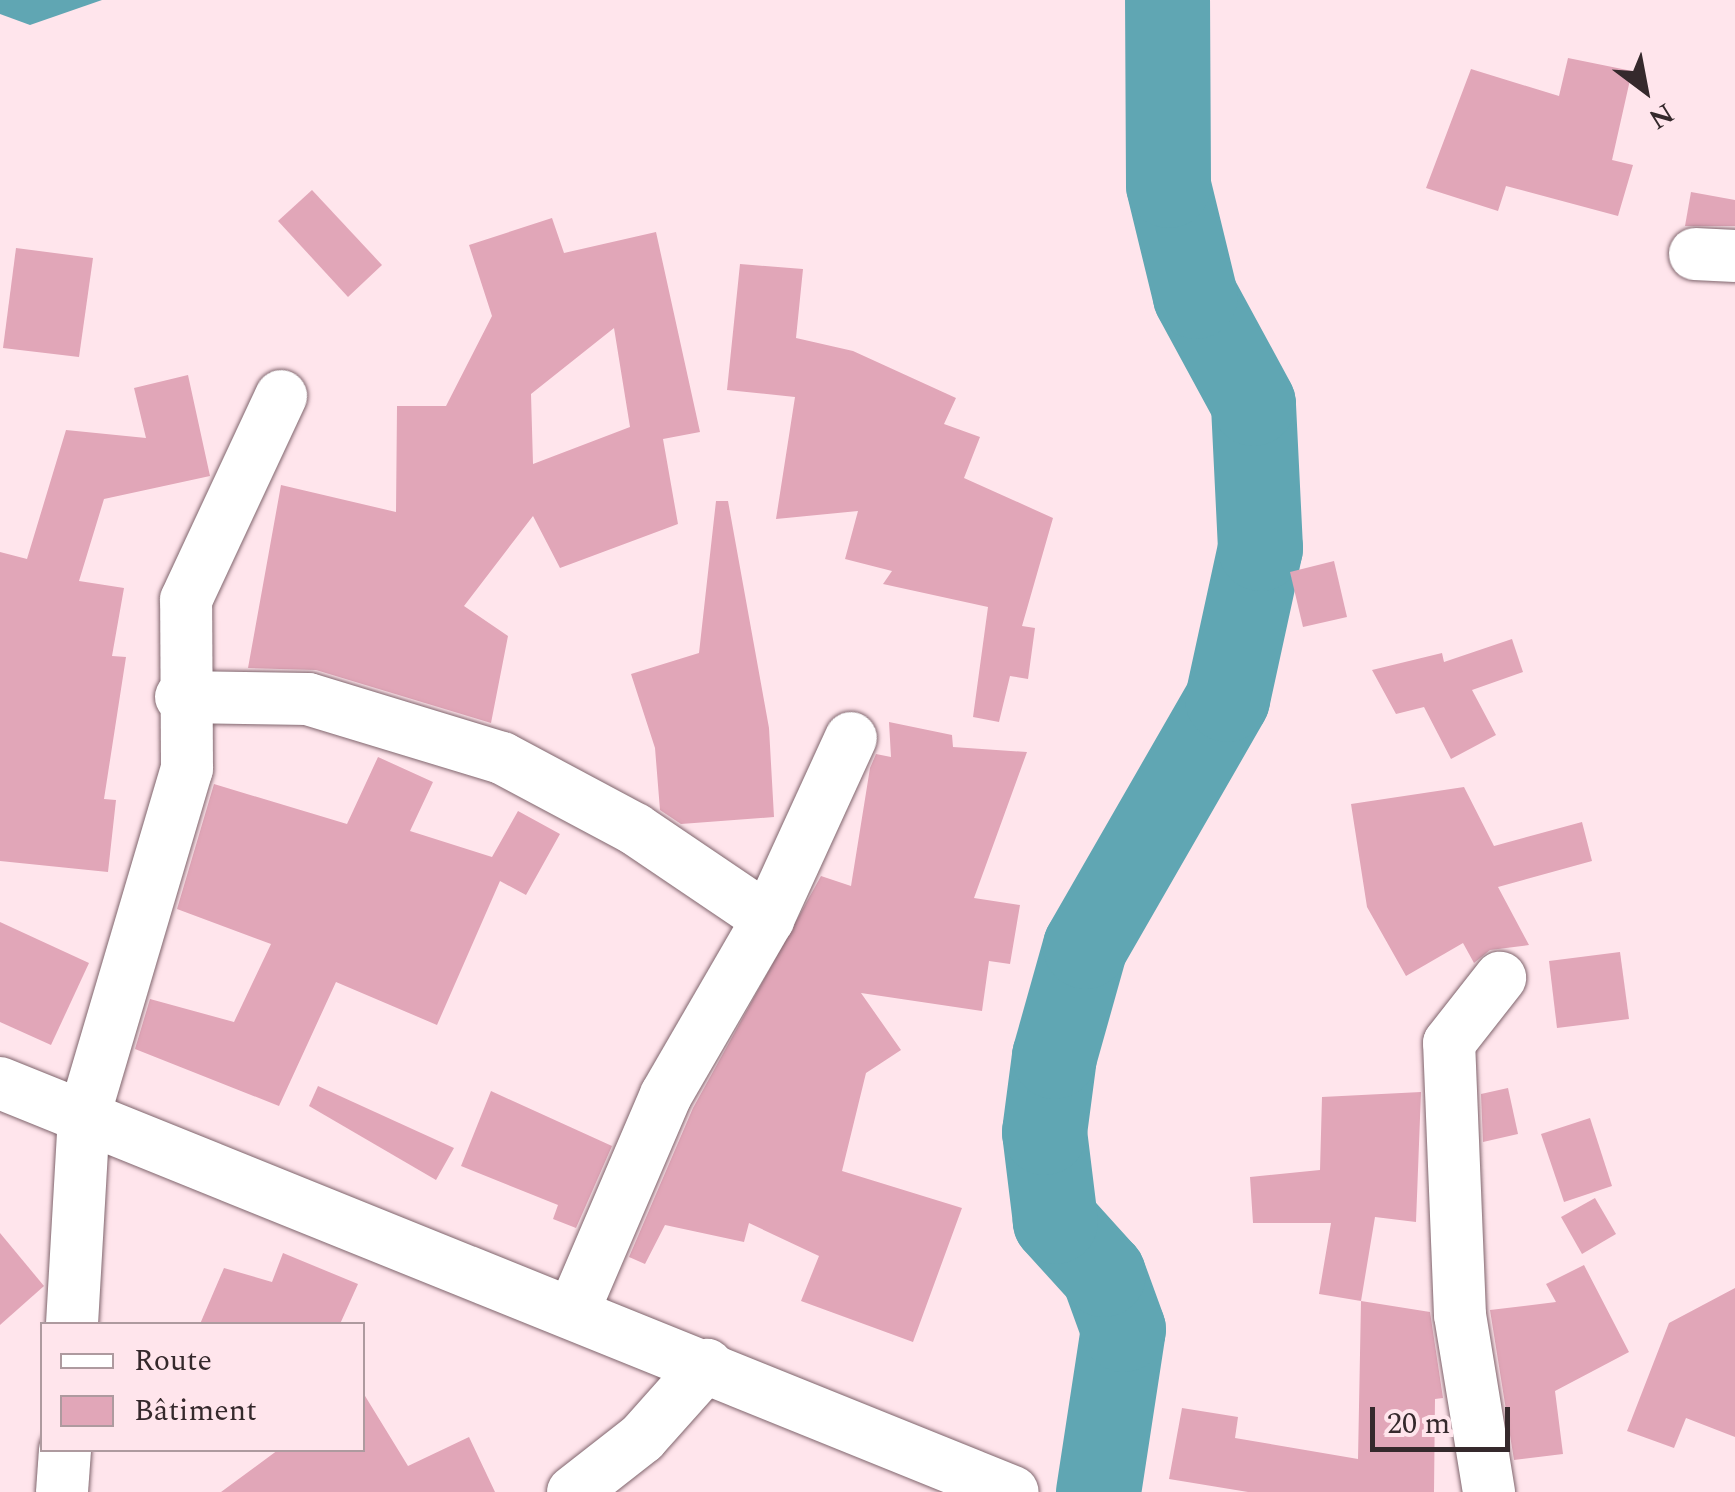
<!DOCTYPE html>
<meta charset="utf-8">
<style>
body{margin:0}
#map{position:relative;width:1735px;height:1492px;overflow:hidden;background:#ffe5ec;font-family:Spectral,serif}
div>[style]{position:absolute}
.water>*{inset:0;background:#60a6b3}
.river>*{height:85px;margin:-42.5px;padding:0 42.5px;transform-origin:42.5px;border-radius:42.5px;background:#60a6b3}
.building>*{inset:0;background:#e1a6b8}
.roads{filter:drop-shadow(0 0 2px #80656d) drop-shadow(0 0 2px #80656d)}
.street>*{height:52px;margin:-26px;padding:0 26px;transform-origin:26px;border-radius:26px;background:#fff}
span{translate:-50% -50%;white-space:nowrap;text-align:center;line-height:1.15;-webkit-text-stroke:9px #ffe5ec;paint-order:stroke}
.legend{position:absolute;left:40px;top:1322px;width:325px;height:130px;box-sizing:border-box;background:#ffe5ec;border:2px solid #ae9a9f;margin:0;padding:12px 18px;list-style:none;font-size:30px;color:#35292c}
.legend li{display:flex;align-items:center;gap:20px;height:50px}
.legend b{width:50px;border:2px solid #ae9a9f}
.north{position:absolute;left:1595px;top:40px;width:100px;height:100px;-webkit-text-stroke:8px #ffe5ec;paint-order:stroke;rotate:148deg;font-size:28px;font-weight:700;line-height:40px;text-align:center;color:#35292c}
.north::after{content:'';display:block;margin:auto;width:35px;height:45px;background:#35292c;clip-path:polygon(50% 0,100% 100%,50% 72%,0 100%)}
.scale{position:absolute;left:1370px;top:1407px;width:140px;height:45px;box-sizing:border-box;border:5px solid #35292c;border-top:0;padding-left:12px;font-size:30px;line-height:35px;white-space:nowrap;color:#35292c;-webkit-text-stroke:8px #ffe5ec;paint-order:stroke}
</style>
<div id="map">
<div class="water">
<div style="clip-path:polygon(0 0,102px 0,30px 25px,0 14px)"></div>
</div>
<div class="river">
<div style="left:1098px;top:1492px;width:165px;rotate:-81.3deg"></div>
<div style="left:1123px;top:1329px;width:59px;rotate:-110deg"></div>
<div style="left:1103px;top:1274px;width:72px;rotate:-132.2deg"></div>
<div style="left:1055px;top:1221px;width:90px;rotate:-97deg"></div>
<div style="left:1044px;top:1132px;width:77px;rotate:-82.5deg"></div>
<div style="left:1054px;top:1056px;width:114px;rotate:-74.3deg"></div>
<div style="left:1085px;top:946px;width:285px;rotate:-60.1deg"></div>
<div style="left:1227px;top:699px;width:155px;rotate:-77.7deg"></div>
<div style="left:1260px;top:548px;width:145px;rotate:-92.8deg"></div>
<div style="left:1253px;top:403px;width:122px;rotate:-118.5deg"></div>
<div style="left:1195px;top:296px;width:114px;rotate:-103.7deg"></div>
<div style="left:1168px;top:185px;width:185px;rotate:-90.3deg"></div>
</div>
<div class="building">
<div style="clip-path:polygon(1568px 58px,1632px 71px,1612px 160px,1633px 165px,1618px 216px,1506px 186px,1498px 211px,1426px 188px,1471px 69px,1559px 96px)"></div>
<div style="clip-path:polygon(312px 190px,382px 265px,348px 297px,278px 221px)"></div>
<div style="clip-path:polygon(1691px 192px,1735px 200px,1735px 226px,1685px 226px)"></div>
<div style="clip-path:polygon(evenodd,552px 218px,564px 253px,656px 232px,700px 432px,663px 439px,678px 524px,560px 568px,533px 516px,464px 606px,508px 636px,491px 723px,316px 670px,248px 668px,281px 485px,396px 512px,397px 406px,446px 406px,492px 316px,469px 245px,552px 218px,614px 328px,630px 427px,533px 464px,531px 394px,614px 328px)"></div>
<div style="clip-path:polygon(16px 248px,93px 258px,79px 357px,3px 348px)"></div>
<div style="clip-path:polygon(740px 264px,803px 269px,796px 338px,853px 351px,956px 398px,944px 424px,980px 437px,964px 478px,1053px 518px,1022px 626px,1035px 628px,1028px 679px,1010px 676px,999px 722px,973px 717px,988px 607px,883px 584px,892px 571px,845px 559px,858px 511px,776px 519px,795px 397px,727px 390px)"></div>
<div style="clip-path:polygon(188px 375px,210px 476px,104px 499px,79px 581px,124px 588px,112px 656px,126px 657px,104px 799px,116px 800px,108px 872px,0 861px,0 552px,27px 559px,66px 430px,146px 438px,134px 388px)"></div>
<div style="clip-path:polygon(716px 501px,728px 501px,769px 728px,774px 817px,681px 824px,660px 810px,655px 748px,631px 674px,699px 653px)"></div>
<div style="clip-path:polygon(1334px 561px,1347px 617px,1303px 627px,1290px 572px)"></div>
<div style="clip-path:polygon(1512px 639px,1523px 672px,1472px 690px,1496px 735px,1451px 759px,1424px 707px,1396px 714px,1372px 670px,1442px 653px,1444px 662px)"></div>
<div style="clip-path:polygon(889px 722px,952px 735px,953px 747px,1027px 752px,974px 898px,1020px 905px,1010px 964px,989px 961px,982px 1011px,861px 993px,901px 1050px,866px 1073px,842px 1171px,962px 1208px,913px 1342px,801px 1301px,819px 1256px,749px 1223px,744px 1242px,665px 1225px,645px 1264px,629px 1257px,693px 1108px,821px 876px,851px 886px,870px 768px,876px 754px,891px 757px)"></div>
<div style="clip-path:polygon(378px 757px,433px 782px,410px 831px,492px 857px,518px 811px,560px 834px,526px 895px,500px 881px,437px 1025px,336px 982px,279px 1106px,135px 1049px,150px 999px,234px 1022px,271px 944px,177px 909px,214px 784px,347px 824px)"></div>
<div style="clip-path:polygon(1464px 787px,1494px 846px,1582px 822px,1592px 861px,1498px 887px,1529px 945px,1490px 950px,1474px 963px,1463px 943px,1406px 976px,1367px 907px,1351px 804px)"></div>
<div style="clip-path:polygon(0 922px,89px 963px,51px 1045px,0 1022px)"></div>
<div style="clip-path:polygon(1620px 952px,1629px 1019px,1557px 1028px,1549px 961px)"></div>
<div style="clip-path:polygon(318px 1086px,454px 1148px,436px 1180px,309px 1106px)"></div>
<div style="clip-path:polygon(1508px 1088px,1518px 1134px,1483px 1142px,1481px 1094px)"></div>
<div style="clip-path:polygon(491px 1091px,612px 1146px,576px 1228px,553px 1219px,558px 1205px,461px 1166px)"></div>
<div style="clip-path:polygon(1421px 1092px,1416px 1222px,1375px 1217px,1361px 1301px,1319px 1294px,1331px 1223px,1253px 1223px,1250px 1177px,1320px 1170px,1322px 1097px)"></div>
<div style="clip-path:polygon(1590px 1118px,1612px 1186px,1564px 1202px,1541px 1134px)"></div>
<div style="clip-path:polygon(1595px 1198px,1616px 1234px,1582px 1254px,1561px 1217px)"></div>
<div style="clip-path:polygon(0 1233px,44px 1286px,0 1325px)"></div>
<div style="clip-path:polygon(283px 1253px,358px 1284px,340px 1324px,200px 1324px,224px 1268px,272px 1282px)"></div>
<div style="clip-path:polygon(1584px 1265px,1629px 1352px,1555px 1391px,1563px 1454px,1514px 1460px,1490px 1310px,1556px 1302px,1546px 1284px)"></div>
<div style="clip-path:polygon(1735px 1288px,1735px 1437px,1686px 1418px,1674px 1448px,1627px 1431px,1669px 1323px)"></div>
<div style="clip-path:polygon(1361px 1301px,1430px 1312px,1443px 1398px,1435px 1399px,1434px 1492px,1248px 1492px,1169px 1479px,1182px 1408px,1238px 1417px,1235px 1438px,1358px 1459px)"></div>
<div style="clip-path:polygon(362px 1391px,408px 1466px,469px 1437px,495px 1492px,221px 1492px,278px 1450px,362px 1450px)"></div>
</div>
<div class="roads">
<div class="street">
<div style="left:1695px;top:254px;width:40px;rotate:2.9deg"></div>
<div style="left:181px;top:697px;width:127px;rotate:0.9deg"></div>
<div style="left:308px;top:699px;width:203px;rotate:16.9deg"></div>
<div style="left:502px;top:758px;width:151px;rotate:28.1deg"></div>
<div style="left:635px;top:829px;width:161px;rotate:34.1deg"></div>
<div style="left:0;top:1083px;width:1092px;rotate:21.99deg"></div>
<div style="left:573px;top:1312px;width:236px;rotate:-66.8deg"></div>
<div style="left:666px;top:1095px;width:203px;rotate:-59.9deg"></div>
<div style="left:768px;top:919px;width:199px;rotate:-65.4deg"></div>
<div style="left:72px;top:1324px;width:208px;rotate:-86.7deg"></div>
<div style="left:84px;top:1116px;width:362px;rotate:-73.5deg"></div>
<div style="left:187px;top:769px;width:169px;rotate:-90.3deg"></div>
<div style="left:186px;top:600px;width:225px;rotate:-65deg"></div>
<div style="left:62px;top:1492px;width:42px;rotate:-85.9deg"></div>
<div style="left:573px;top:1492px;width:88px;rotate:-38deg"></div>
<div style="left:642px;top:1438px;width:98px;rotate:-48.3deg"></div>
<div style="left:1489px;top:1492px;width:179px;rotate:-99.3deg"></div>
<div style="left:1460px;top:1315px;width:272px;rotate:-92.3deg"></div>
<div style="left:1449px;top:1043px;width:83px;rotate:-51.9deg"></div>
</div>
</div>
<ul class="legend">
<li><b style="height:12px;background:#fff"></b>Route</li>
<li><b style="height:28px;background:#e1a6b8"></b>Bâtiment</li>
</ul>
<div class="north">N</div>
<div class="scale">20 m</div>
</div>
